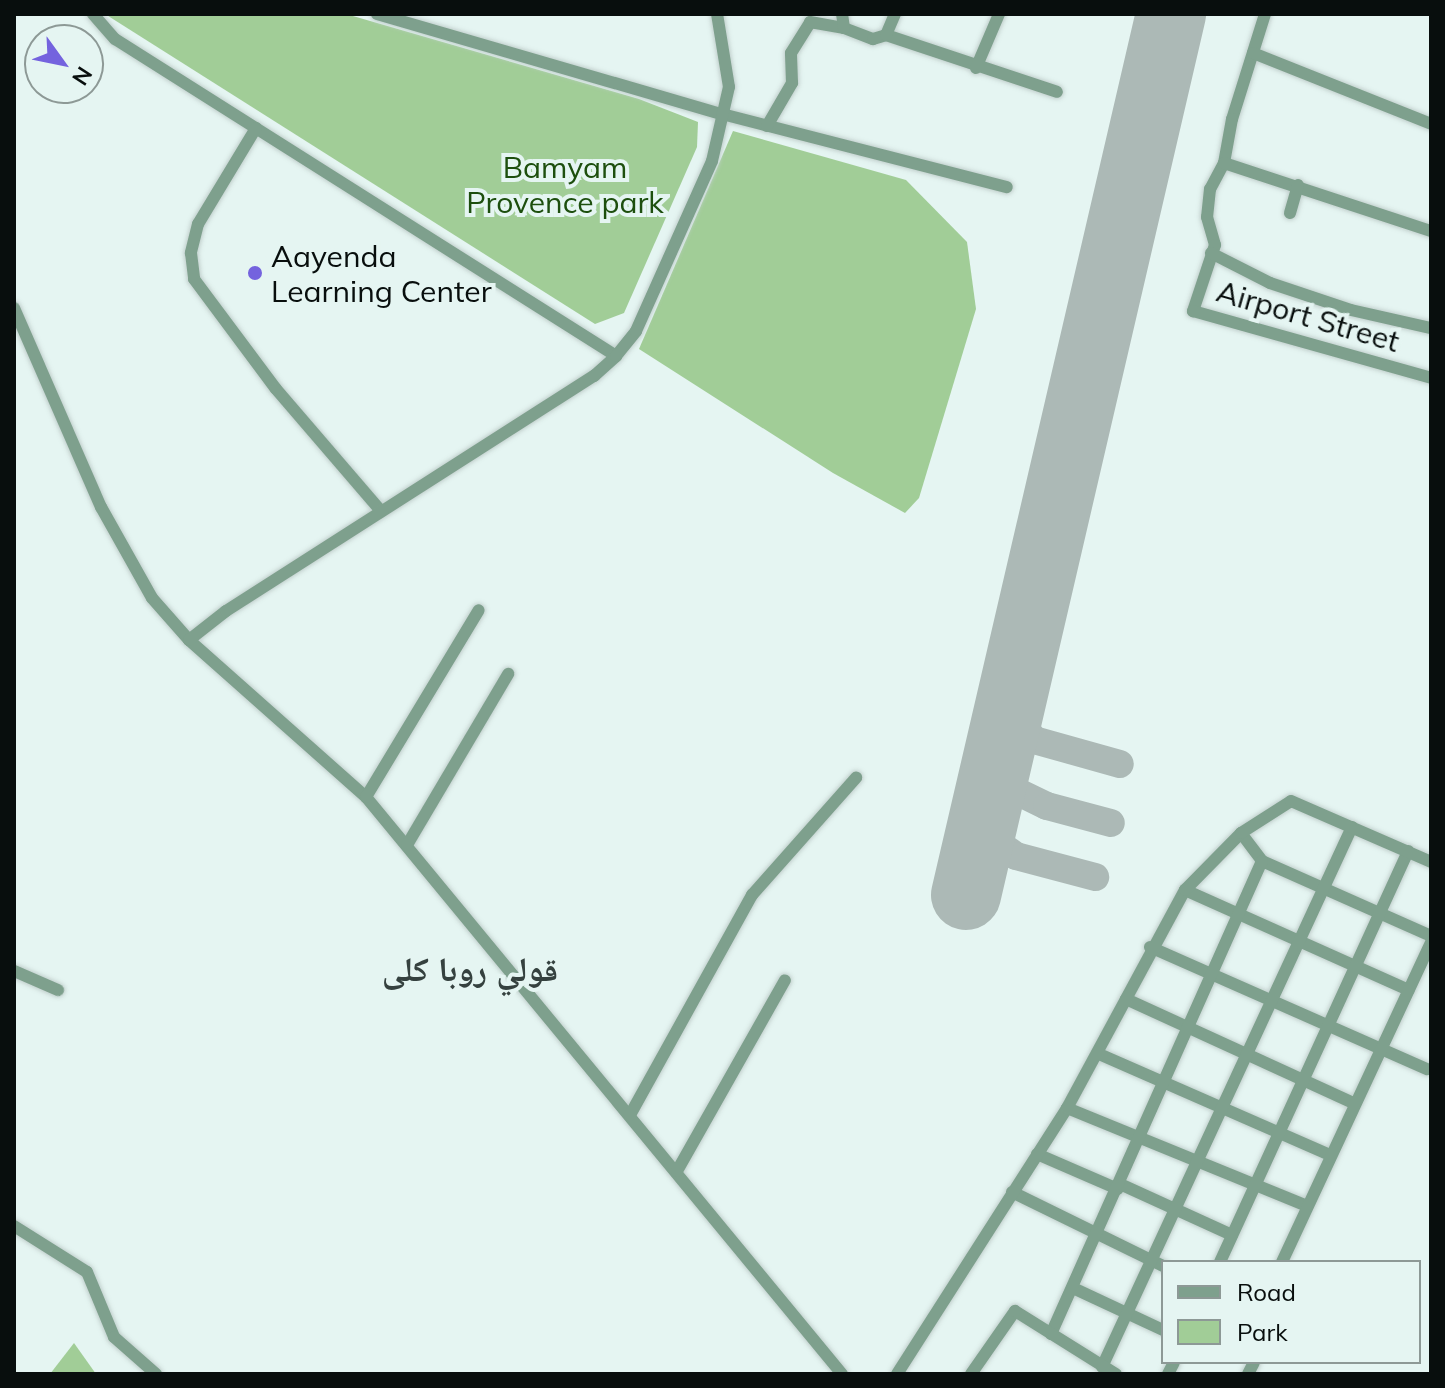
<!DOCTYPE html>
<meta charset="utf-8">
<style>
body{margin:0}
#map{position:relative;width:1445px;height:1388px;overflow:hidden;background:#e5f5f2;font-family:Mulish,"Noto Naskh Arabic",sans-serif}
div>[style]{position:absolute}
.green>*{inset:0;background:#a1cd97}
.taxiway>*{height:28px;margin:-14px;padding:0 14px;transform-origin:14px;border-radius:14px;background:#acb9b6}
.runway>*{height:70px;margin:-35px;padding:0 35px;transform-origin:35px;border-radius:35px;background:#acb9b6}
.roads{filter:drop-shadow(0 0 2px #c2d0cd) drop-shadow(0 0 2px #c2d0cd)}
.minor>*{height:12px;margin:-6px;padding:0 6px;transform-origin:6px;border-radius:6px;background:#7ea08d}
.dots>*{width:22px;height:22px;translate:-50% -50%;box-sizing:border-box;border:4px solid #e5f5f2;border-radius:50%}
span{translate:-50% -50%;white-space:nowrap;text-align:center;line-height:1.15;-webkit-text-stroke:8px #e5f5f2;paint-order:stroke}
.park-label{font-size:30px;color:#1d4f0e}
.poi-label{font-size:30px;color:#080e0d}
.left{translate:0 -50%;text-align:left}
.street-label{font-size:30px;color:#080e0d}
.quarter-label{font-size:34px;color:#35413f;font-weight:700}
.frame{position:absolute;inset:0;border:16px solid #080e0d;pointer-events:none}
.legend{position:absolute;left:1161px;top:1260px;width:260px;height:104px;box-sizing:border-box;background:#e5f5f2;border:2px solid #8d9996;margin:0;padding:10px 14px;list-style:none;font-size:24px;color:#080e0d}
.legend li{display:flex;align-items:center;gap:16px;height:40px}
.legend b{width:40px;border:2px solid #8d9996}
.north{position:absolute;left:24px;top:24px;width:80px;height:80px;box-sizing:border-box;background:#e5f5f2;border:2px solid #8d9996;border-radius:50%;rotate:123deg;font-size:22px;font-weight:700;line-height:32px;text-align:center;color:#080e0d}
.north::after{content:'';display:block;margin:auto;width:28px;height:36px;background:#7463de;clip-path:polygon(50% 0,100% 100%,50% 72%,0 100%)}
</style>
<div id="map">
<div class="green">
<div style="clip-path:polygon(105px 14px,346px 14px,639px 99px,698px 122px,697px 147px,624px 313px,595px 324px)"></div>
<div style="clip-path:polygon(733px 131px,906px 180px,967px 242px,976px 309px,919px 498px,905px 513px,833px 473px,639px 349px)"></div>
<div style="clip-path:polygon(74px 1343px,96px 1374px,50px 1374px)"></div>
</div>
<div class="taxiway">
<div style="left:1012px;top:696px;width:24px;rotate:75deg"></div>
<div style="left:1018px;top:719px;width:26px;rotate:53deg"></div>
<div style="left:1034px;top:740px;width:89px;rotate:15.6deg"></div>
<div style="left:999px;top:752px;width:43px;rotate:66.4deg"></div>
<div style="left:1016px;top:791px;width:34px;rotate:26deg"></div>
<div style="left:1047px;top:806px;width:66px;rotate:14.9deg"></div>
<div style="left:987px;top:806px;width:39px;rotate:73deg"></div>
<div style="left:998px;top:843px;width:22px;rotate:36deg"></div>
<div style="left:1016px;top:856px;width:82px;rotate:14.9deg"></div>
</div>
<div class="runway">
<div style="left:966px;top:895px;width:905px;rotate:-76.9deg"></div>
</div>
<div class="roads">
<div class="minor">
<div style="left:93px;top:14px;width:33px;rotate:49deg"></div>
<div style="left:115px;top:39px;width:593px;rotate:32.32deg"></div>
<div style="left:377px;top:14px;width:359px;rotate:16.2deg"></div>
<div style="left:722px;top:114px;width:294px;rotate:14.4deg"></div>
<div style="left:1265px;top:14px;width:110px;rotate:107.4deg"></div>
<div style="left:1232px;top:119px;width:45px;rotate:100.3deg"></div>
<div style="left:1224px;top:163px;width:30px;rotate:118deg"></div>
<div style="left:1210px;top:189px;width:28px;rotate:96deg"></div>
<div style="left:1207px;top:217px;width:29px;rotate:74deg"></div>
<div style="left:1215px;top:245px;width:70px;rotate:108.4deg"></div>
<div style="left:1193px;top:311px;width:247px;rotate:15.7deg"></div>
<div style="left:844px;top:28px;width:31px;rotate:21deg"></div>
<div style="left:873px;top:39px;width:14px;rotate:-17deg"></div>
<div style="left:886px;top:35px;width:180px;rotate:18.4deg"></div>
<div style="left:886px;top:35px;width:23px;rotate:-67deg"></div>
<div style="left:1253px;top:53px;width:192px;rotate:21.7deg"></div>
<div style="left:976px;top:68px;width:59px;rotate:-66.9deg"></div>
<div style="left:767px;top:126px;width:50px;rotate:-59.8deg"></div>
<div style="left:792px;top:83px;width:30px;rotate:-92deg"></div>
<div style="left:791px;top:53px;width:36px;rotate:-58deg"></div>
<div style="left:810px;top:22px;width:35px;rotate:10deg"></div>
<div style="left:844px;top:28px;width:14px;rotate:-98deg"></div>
<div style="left:256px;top:128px;width:112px;rotate:121.1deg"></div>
<div style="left:198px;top:224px;width:30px;rotate:104deg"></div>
<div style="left:191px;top:253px;width:26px;rotate:83deg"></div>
<div style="left:194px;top:279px;width:137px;rotate:53.3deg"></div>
<div style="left:276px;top:389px;width:161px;rotate:49.3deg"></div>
<div style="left:1224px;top:163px;width:218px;rotate:18.2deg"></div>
<div style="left:1290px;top:213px;width:29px;rotate:-74deg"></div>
<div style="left:1211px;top:253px;width:66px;rotate:27deg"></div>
<div style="left:1270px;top:283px;width:85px;rotate:18.4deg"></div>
<div style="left:1351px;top:310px;width:82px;rotate:12.7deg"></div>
<div style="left:14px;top:308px;width:217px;rotate:66.4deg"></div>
<div style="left:101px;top:507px;width:104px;rotate:60.7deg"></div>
<div style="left:152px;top:598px;width:56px;rotate:48.6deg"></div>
<div style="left:189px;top:640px;width:237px;rotate:41.6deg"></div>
<div style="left:366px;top:797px;width:748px;rotate:50.48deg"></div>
<div style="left:189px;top:640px;width:47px;rotate:-38.1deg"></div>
<div style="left:226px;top:611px;width:437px;rotate:-32.6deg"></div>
<div style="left:594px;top:376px;width:30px;rotate:-42deg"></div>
<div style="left:616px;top:356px;width:32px;rotate:-51deg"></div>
<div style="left:636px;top:331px;width:186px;rotate:-65.9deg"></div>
<div style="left:712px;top:161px;width:76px;rotate:-77.1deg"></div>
<div style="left:729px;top:87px;width:74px;rotate:-99.3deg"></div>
<div style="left:366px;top:797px;width:218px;rotate:-58.9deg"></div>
<div style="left:1241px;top:833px;width:35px;rotate:53deg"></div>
<div style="left:1262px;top:861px;width:185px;rotate:23.9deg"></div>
<div style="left:407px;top:845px;width:199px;rotate:-59.4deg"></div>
<div style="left:1185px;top:890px;width:245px;rotate:24.1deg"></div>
<div style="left:1150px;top:947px;width:303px;rotate:23.8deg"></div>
<div style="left:14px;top:971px;width:48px;rotate:23.4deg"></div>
<div style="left:1126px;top:999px;width:250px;rotate:24.6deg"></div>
<div style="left:1099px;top:1054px;width:252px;rotate:23.6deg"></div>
<div style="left:1067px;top:1108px;width:259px;rotate:22.2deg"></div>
<div style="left:630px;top:1115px;width:252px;rotate:-61deg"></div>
<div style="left:752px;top:895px;width:157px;rotate:-48.4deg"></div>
<div style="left:1037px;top:1154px;width:88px;rotate:23.4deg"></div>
<div style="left:677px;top:1171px;width:219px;rotate:-60.5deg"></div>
<div style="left:1120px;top:1184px;width:123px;rotate:24.5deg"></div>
<div style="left:1012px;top:1192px;width:168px;rotate:26.1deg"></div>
<div style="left:14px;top:1226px;width:86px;rotate:32.2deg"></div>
<div style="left:87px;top:1272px;width:70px;rotate:67.4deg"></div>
<div style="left:114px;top:1337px;width:56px;rotate:41.4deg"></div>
<div style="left:1220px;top:1262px;width:452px;rotate:-65.4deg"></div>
<div style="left:1282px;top:1262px;width:353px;rotate:-65deg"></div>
<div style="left:1073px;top:1288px;width:99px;rotate:25deg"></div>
<div style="left:1051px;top:1334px;width:518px;rotate:-65.96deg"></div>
<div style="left:1102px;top:1367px;width:595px;rotate:-65.16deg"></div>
<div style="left:897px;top:1374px;width:316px;rotate:-57.4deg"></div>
<div style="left:1067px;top:1108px;width:248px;rotate:-61.6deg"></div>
<div style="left:1185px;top:890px;width:80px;rotate:-45.5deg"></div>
<div style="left:1241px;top:833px;width:59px;rotate:-32.6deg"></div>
<div style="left:1291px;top:801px;width:153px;rotate:23.5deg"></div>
<div style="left:971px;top:1374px;width:77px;rotate:-55.1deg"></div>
<div style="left:1015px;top:1311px;width:119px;rotate:32deg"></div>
<div style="left:1168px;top:1374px;width:13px;rotate:-63deg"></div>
<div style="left:1248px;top:1374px;width:13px;rotate:-63deg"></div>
</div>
</div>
<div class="dots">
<div style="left:255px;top:273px;background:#7463de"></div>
</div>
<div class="park-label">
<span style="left:565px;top:184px">Bamyam<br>Provence park</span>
</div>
<div class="poi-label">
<span class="left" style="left:271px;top:273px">Aayenda<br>Learning Center</span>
</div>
<div class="street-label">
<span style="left:1308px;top:316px;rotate:16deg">Airport Street</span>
</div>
<div class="quarter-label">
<span style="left:470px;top:969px">قولي روبا کلی</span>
</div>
<div class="frame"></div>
<ul class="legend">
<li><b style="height:10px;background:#7ea08d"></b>Road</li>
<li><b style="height:22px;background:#a1cd97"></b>Park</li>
</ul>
<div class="north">N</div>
</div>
